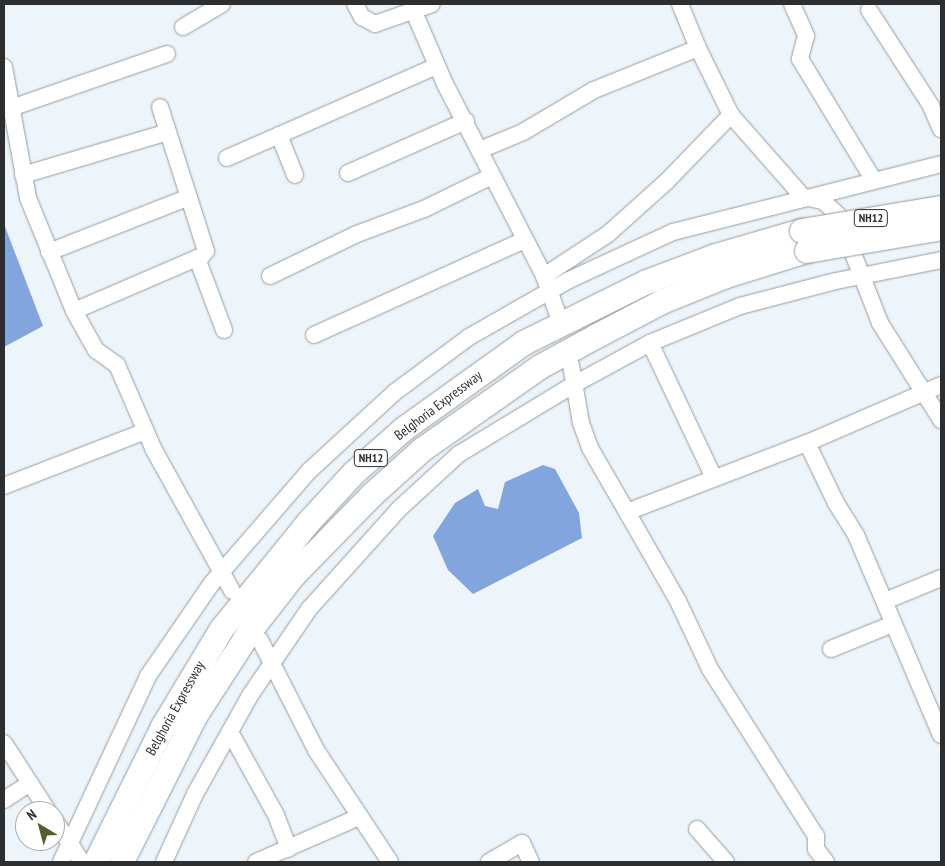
<!DOCTYPE html>
<style>
body{margin:0}
#map{position:relative;width:945px;height:866px;overflow:hidden;background:#eef5fa;font-family:"PT Sans Narrow",sans-serif}
div>[style]{position:absolute}
.water>*{inset:0;background:#81a5dc}
.roads{filter:drop-shadow(0 0 1px #959ba0) drop-shadow(0 0 1px #959ba0)}
.minor>*{height:16px;margin:-8px;padding:0 8px;transform-origin:8px;border-radius:8px;background:#fff}
.highway>*{height:24px;margin:-12px;padding:0 12px;transform-origin:12px;border-radius:12px;background:#fff}
.bridges{filter:drop-shadow(0 0 1px #959ba0) drop-shadow(0 0 1px #959ba0)}
.highway-bridge>*{height:24px;margin:-12px;padding:0 12px;transform-origin:12px;border-radius:12px;background:#fff}
span{translate:-50% -50%;white-space:nowrap;text-align:center;line-height:1.15;-webkit-text-stroke:4px #fff;paint-order:stroke}
.shield-label span{padding:1px 4px;background:#fff;border:1px solid;border-radius:4px;-webkit-text-stroke-width:0}
.shield-label{font-size:12px;color:#2c2e30;font-weight:700}
.street-label{font-size:14px;color:#2c2e30}
.frame{position:absolute;inset:0;border:5px solid #2c2e30;pointer-events:none}
.north{position:absolute;left:15px;top:801px;width:50px;height:50px;box-sizing:border-box;background:#fff;border:1px solid #ababac;border-radius:50%;rotate:323deg;font-size:14px;font-weight:700;line-height:20px;text-align:center;color:#2c2e30}
.north::after{content:'';display:block;margin:auto;width:18px;height:22px;background:#575d2c;clip-path:polygon(50% 0,100% 100%,50% 72%,0 100%)}
</style>
<div id="map">
<div class="water">
<div style="clip-path:polygon(4px 224px,43px 326px,4px 347px)"></div>
<div style="clip-path:polygon(543px 465px,555px 469px,579px 513px,582px 538px,473px 594px,448px 570px,433px 536px,455px 503px,478px 489px,485px 506px,498px 509px,505px 482px)"></div>
</div>
<div class="roads">
<div class="minor">
<div style="left:355px;top:4px;width:15px;rotate:62deg"></div>
<div style="left:362px;top:17px;width:15px;rotate:28deg"></div>
<div style="left:375px;top:24px;width:60px;rotate:-19.3deg"></div>
<div style="left:680px;top:4px;width:48px;rotate:67.8deg"></div>
<div style="left:698px;top:48px;width:75px;rotate:63.8deg"></div>
<div style="left:731px;top:115px;width:109px;rotate:48.7deg"></div>
<div style="left:803px;top:197px;width:20px;rotate:11deg"></div>
<div style="left:823px;top:201px;width:21px;rotate:43deg"></div>
<div style="left:838px;top:215px;width:116px;rotate:68.7deg"></div>
<div style="left:880px;top:323px;width:115px;rotate:57.8deg"></div>
<div style="left:792px;top:4px;width:35px;rotate:66deg"></div>
<div style="left:806px;top:36px;width:24px;rotate:105deg"></div>
<div style="left:800px;top:59px;width:140px;rotate:58.7deg"></div>
<div style="left:869px;top:10px;width:114px;rotate:57.1deg"></div>
<div style="left:931px;top:106px;width:25px;rotate:67deg"></div>
<div style="left:414px;top:12px;width:78px;rotate:66.7deg"></div>
<div style="left:445px;top:84px;width:216px;rotate:62.7deg"></div>
<div style="left:544px;top:276px;width:41px;rotate:70.3deg"></div>
<div style="left:183px;top:27px;width:45px;rotate:-30.5deg"></div>
<div style="left:4px;top:67px;width:133px;rotate:79.6deg"></div>
<div style="left:28px;top:198px;width:122px;rotate:67.8deg"></div>
<div style="left:74px;top:311px;width:45px;rotate:60.6deg"></div>
<div style="left:96px;top:350px;width:26px;rotate:36deg"></div>
<div style="left:117px;top:365px;width:93px;rotate:66.5deg"></div>
<div style="left:154px;top:450px;width:161px;rotate:61deg"></div>
<div style="left:11px;top:108px;width:165px;rotate:-19.1deg"></div>
<div style="left:279px;top:135px;width:43px;rotate:68.2deg"></div>
<div style="left:480px;top:150px;width:47px;rotate:-22.7deg"></div>
<div style="left:523px;top:132px;width:82px;rotate:-30.6deg"></div>
<div style="left:594px;top:90px;width:112px;rotate:-22deg"></div>
<div style="left:227px;top:158px;width:229px;rotate:-23.7deg"></div>
<div style="left:348px;top:173px;width:129px;rotate:-23.8deg"></div>
<div style="left:23px;top:175px;width:151px;rotate:-16.5deg"></div>
<div style="left:49px;top:252px;width:150px;rotate:-21.4deg"></div>
<div style="left:197px;top:258px;width:77px;rotate:69.4deg"></div>
<div style="left:270px;top:276px;width:97px;rotate:-25.8deg"></div>
<div style="left:357px;top:234px;width:72px;rotate:-20.5deg"></div>
<div style="left:424px;top:209px;width:76px;rotate:-25.9deg"></div>
<div style="left:544px;top:276px;width:77px;rotate:-33.3deg"></div>
<div style="left:608px;top:234px;width:79px;rotate:-41.9deg"></div>
<div style="left:667px;top:181px;width:92px;rotate:-45.9deg"></div>
<div style="left:74px;top:311px;width:139px;rotate:-23.3deg"></div>
<div style="left:202px;top:256px;width:6px;rotate:-51deg"></div>
<div style="left:206px;top:251px;width:151px;rotate:-107.7deg"></div>
<div style="left:314px;top:335px;width:230px;rotate:-24.3deg"></div>
<div style="left:650px;top:343px;width:149px;rotate:64.6deg"></div>
<div style="left:571px;top:365px;width:59px;rotate:80.2deg"></div>
<div style="left:581px;top:423px;width:27px;rotate:70deg"></div>
<div style="left:590px;top:448px;width:74px;rotate:60deg"></div>
<div style="left:627px;top:512px;width:193px;rotate:-21deg"></div>
<div style="left:807px;top:443px;width:146px;rotate:-23.4deg"></div>
<div style="left:807px;top:443px;width:67px;rotate:64.2deg"></div>
<div style="left:836px;top:503px;width:38px;rotate:58deg"></div>
<div style="left:856px;top:535px;width:217px;rotate:67deg"></div>
<div style="left:4px;top:486px;width:152px;rotate:-21.2deg"></div>
<div style="left:627px;top:512px;width:103px;rotate:60.2deg"></div>
<div style="left:678px;top:601px;width:75px;rotate:64.8deg"></div>
<div style="left:710px;top:669px;width:198px;rotate:57.6deg"></div>
<div style="left:816px;top:836px;width:13px;rotate:90deg"></div>
<div style="left:816px;top:849px;width:16px;rotate:52deg"></div>
<div style="left:885px;top:601px;width:61px;rotate:-22.3deg"></div>
<div style="left:260px;top:640px;width:123px;rotate:63deg"></div>
<div style="left:316px;top:750px;width:134px;rotate:56.5deg"></div>
<div style="left:831px;top:649px;width:67px;rotate:-22deg"></div>
<div style="left:230px;top:732px;width:95px;rotate:61deg"></div>
<div style="left:276px;top:815px;width:36px;rotate:69deg"></div>
<div style="left:4px;top:743px;width:81px;rotate:57.1deg"></div>
<div style="left:4px;top:800px;width:31px;rotate:-33deg"></div>
<div style="left:55px;top:821px;width:49px;rotate:56.6deg"></div>
<div style="left:697px;top:829px;width:44px;rotate:48.7deg"></div>
<div style="left:61px;top:862px;width:205px;rotate:-64.9deg"></div>
<div style="left:148px;top:676px;width:113px;rotate:-55.5deg"></div>
<div style="left:212px;top:583px;width:148px;rotate:-49.1deg"></div>
<div style="left:309px;top:471px;width:117px;rotate:-42.6deg"></div>
<div style="left:395px;top:392px;width:92px;rotate:-36.6deg"></div>
<div style="left:469px;top:337px;width:115px;rotate:-29.7deg"></div>
<div style="left:569px;top:280px;width:115px;rotate:-24.8deg"></div>
<div style="left:673px;top:232px;width:276px;rotate:-14.2deg"></div>
<div style="left:164px;top:862px;width:75px;rotate:-65.5deg"></div>
<div style="left:195px;top:794px;width:115px;rotate:-60.8deg"></div>
<div style="left:251px;top:694px;width:103px;rotate:-55.7deg"></div>
<div style="left:309px;top:609px;width:136px;rotate:-48deg"></div>
<div style="left:400px;top:508px;width:80px;rotate:-42.5deg"></div>
<div style="left:459px;top:454px;width:133px;rotate:-31.2deg"></div>
<div style="left:573px;top:385px;width:88px;rotate:-28.6deg"></div>
<div style="left:650px;top:343px;width:97px;rotate:-22.3deg"></div>
<div style="left:740px;top:306px;width:99px;rotate:-14.6deg"></div>
<div style="left:836px;top:281px;width:107px;rotate:-11.3deg"></div>
<div style="left:256px;top:862px;width:112px;rotate:-23.6deg"></div>
<div style="left:489px;top:862px;width:38px;rotate:-30deg"></div>
<div style="left:522px;top:843px;width:21px;rotate:65deg"></div>
</div>
<div class="highway">
<div style="left:96px;top:862px;width:151px;rotate:-63.6deg"></div>
<div style="left:163px;top:727px;width:114px;rotate:-59deg"></div>
<div style="left:222px;top:629px;width:136px;rotate:-50.9deg"></div>
<div style="left:308px;top:523px;width:68px;rotate:-47.4deg"></div>
<div style="left:354px;top:473px;width:67px;rotate:-41.3deg"></div>
<div style="left:404px;top:429px;width:148px;rotate:-35.6deg"></div>
<div style="left:524px;top:343px;width:137px;rotate:-26.4deg"></div>
<div style="left:647px;top:282px;width:71px;rotate:-20.7deg"></div>
<div style="left:713px;top:257px;width:93px;rotate:-16.3deg"></div>
<div style="left:122px;top:862px;width:165px;rotate:-63.3deg"></div>
<div style="left:196px;top:715px;width:101px;rotate:-57.1deg"></div>
<div style="left:251px;top:630px;width:70px;rotate:-52deg"></div>
<div style="left:294px;top:575px;width:110px;rotate:-45.7deg"></div>
<div style="left:371px;top:496px;width:69px;rotate:-42deg"></div>
<div style="left:422px;top:450px;width:144px;rotate:-35.1deg"></div>
<div style="left:540px;top:367px;width:65px;rotate:-28.5deg"></div>
<div style="left:597px;top:336px;width:73px;rotate:-27.6deg"></div>
<div style="left:662px;top:302px;width:69px;rotate:-22.1deg"></div>
<div style="left:726px;top:276px;width:85px;rotate:-17.2deg"></div>
</div>
</div>
<div class="bridges">
<div class="highway-bridge">
<div style="left:802px;top:231px;width:141px;rotate:-9.4deg"></div>
<div style="left:807px;top:251px;width:136px;rotate:-9.7deg"></div>
</div>
</div>
<div class="shield-label">
<span style="left:871px;top:218px">NH12</span>
<span style="left:371px;top:458px">NH12</span>
</div>
<div class="street-label">
<span style="left:438px;top:405px;rotate:-37deg">Belghoria Expressway</span>
<span style="left:175px;top:708px;rotate:-61deg">Belghoria Expressway</span>
</div>
<div class="frame"></div>
<div class="north">N</div>
</div>
